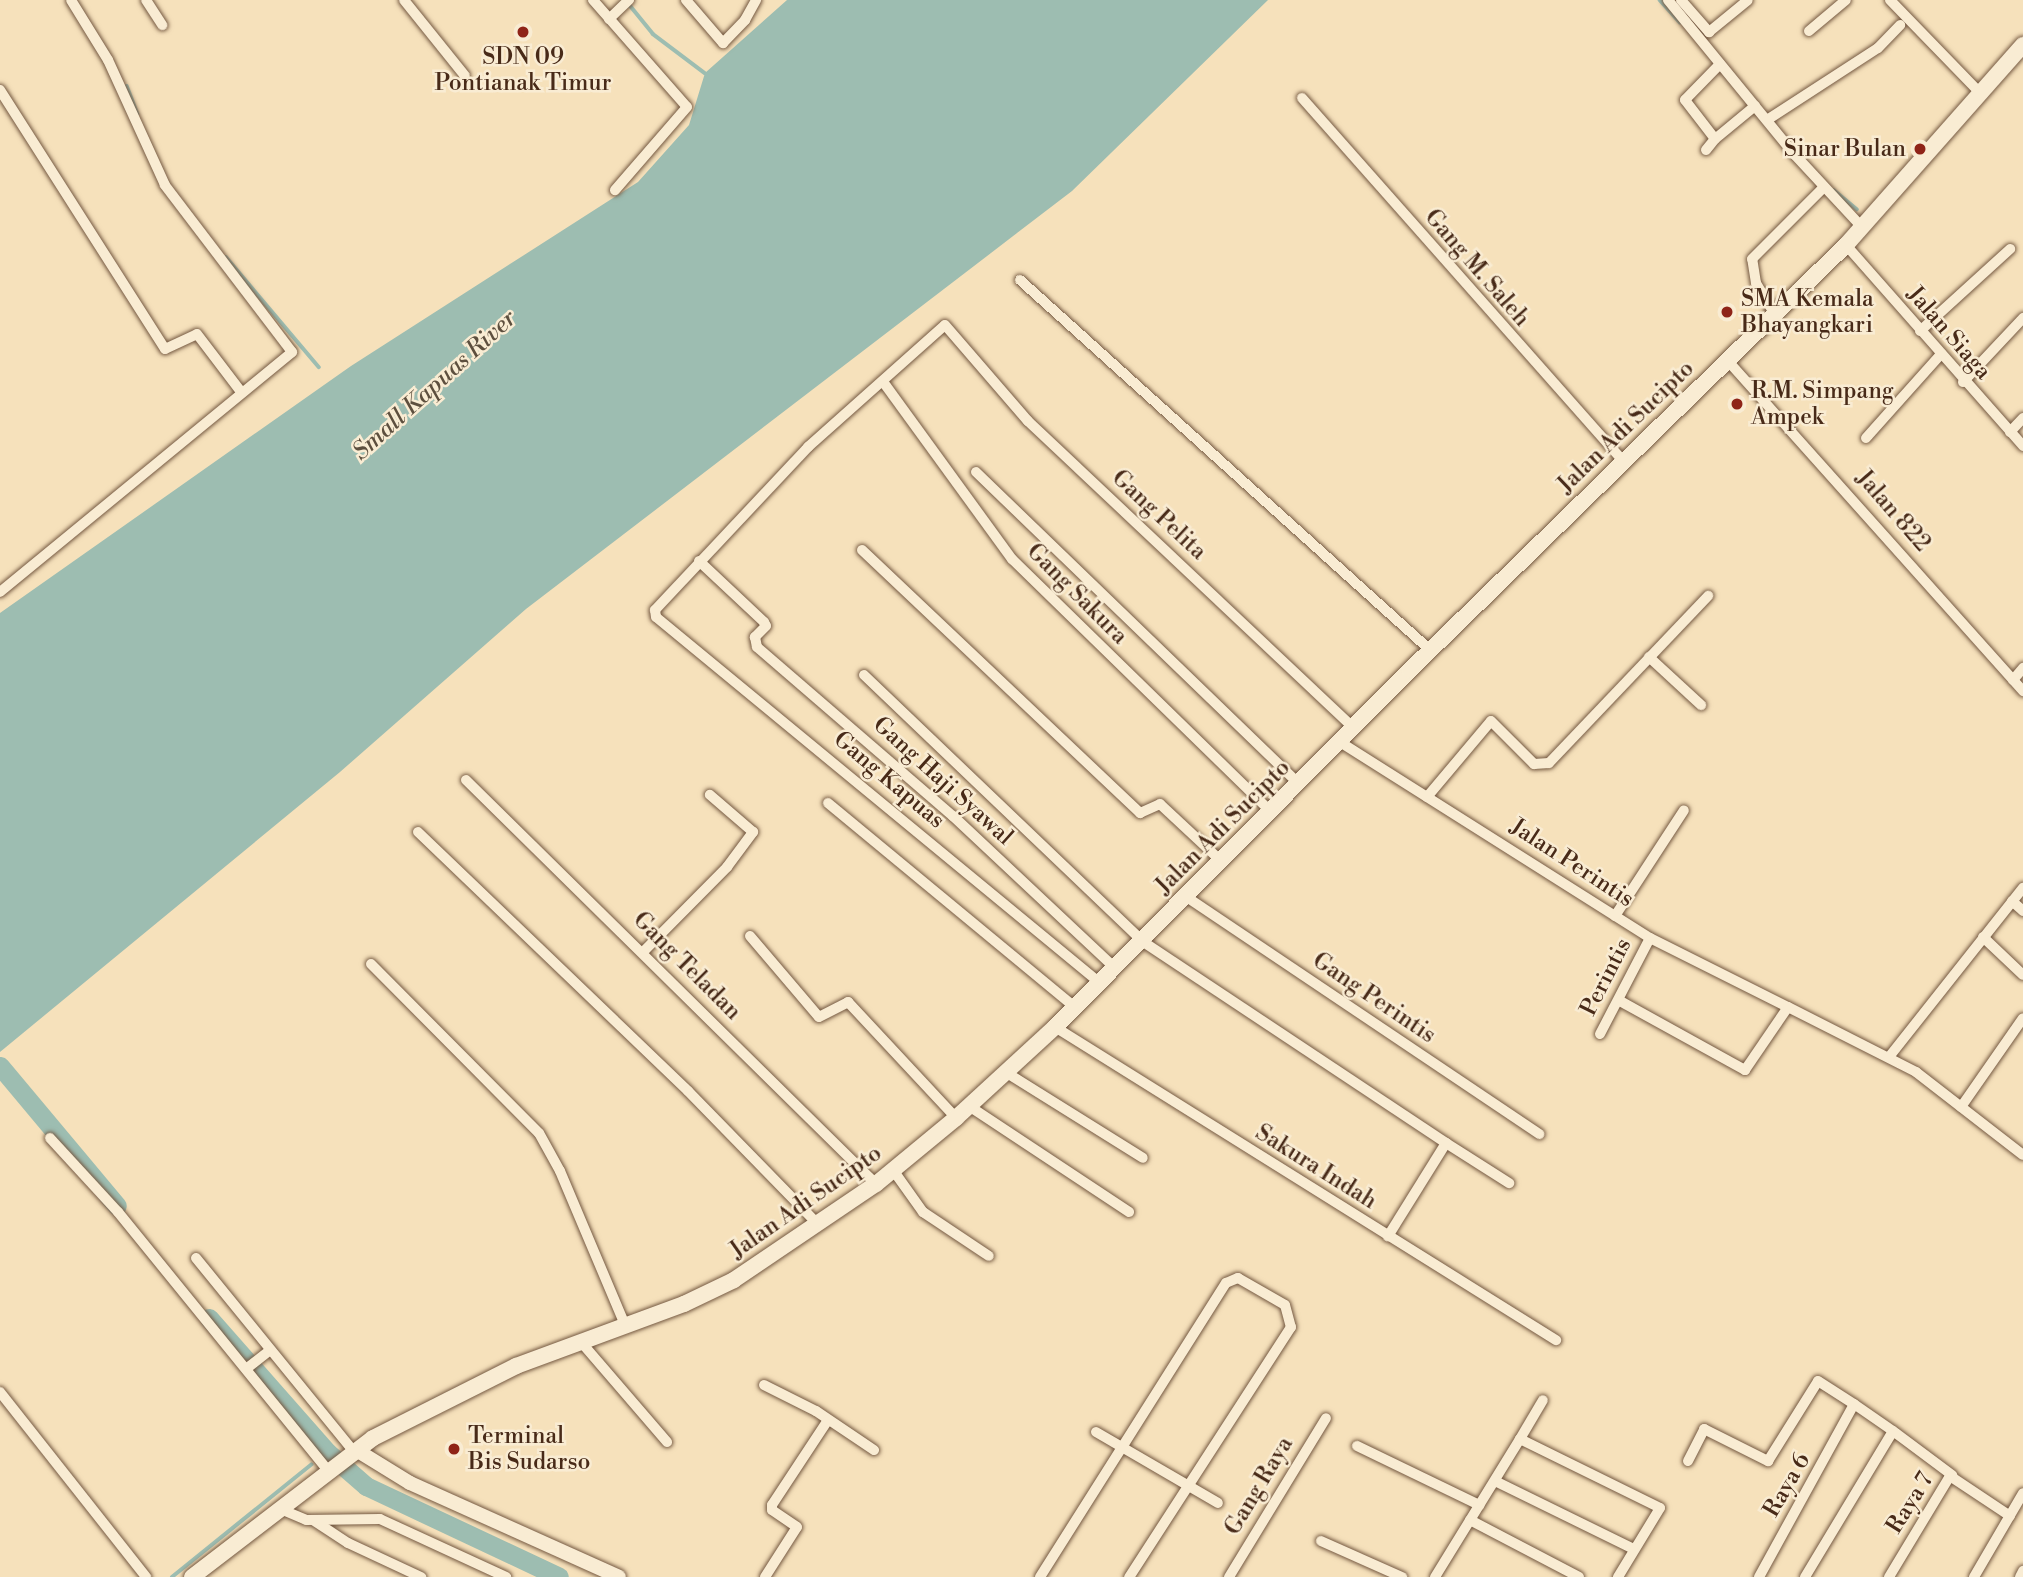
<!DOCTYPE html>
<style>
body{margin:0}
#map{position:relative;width:2023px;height:1577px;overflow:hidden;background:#f6e1bb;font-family:"Libre Bodoni",serif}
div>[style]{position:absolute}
.water>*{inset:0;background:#9dbdb1}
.stream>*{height:3.5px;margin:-1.75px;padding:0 1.75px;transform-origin:1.75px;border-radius:1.75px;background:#9dbdb1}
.river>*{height:19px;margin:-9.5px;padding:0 9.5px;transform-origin:9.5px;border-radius:9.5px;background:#9dbdb1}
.roads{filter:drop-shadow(0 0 2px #745841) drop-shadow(0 0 2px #745841)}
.minor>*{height:10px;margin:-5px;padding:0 5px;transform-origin:5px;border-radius:5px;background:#f9ecd3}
.tertiary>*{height:14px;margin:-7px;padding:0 7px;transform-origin:7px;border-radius:7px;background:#f9ecd3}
.secondary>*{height:16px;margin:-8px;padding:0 8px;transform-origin:8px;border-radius:8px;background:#f9ecd3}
.dots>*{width:19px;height:19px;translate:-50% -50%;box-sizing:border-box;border:4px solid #f9ecd3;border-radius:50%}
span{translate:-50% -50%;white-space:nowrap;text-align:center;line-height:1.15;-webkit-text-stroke:5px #f9ecd3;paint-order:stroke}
.poi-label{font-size:23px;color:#482a18}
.right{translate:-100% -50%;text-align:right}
.left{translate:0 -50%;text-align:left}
.street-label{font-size:23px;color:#482a18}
.water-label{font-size:24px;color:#5d4f3e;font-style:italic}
</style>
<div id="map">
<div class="water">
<div style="clip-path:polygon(787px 0,1268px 0,1072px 191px,526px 609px,340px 772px,0 1052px,0 613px,351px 366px,638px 182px,689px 125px,705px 73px)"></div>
</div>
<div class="stream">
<div style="left:1660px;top:0;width:30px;rotate:48deg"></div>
<div style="left:629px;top:4px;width:38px;rotate:51deg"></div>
<div style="left:653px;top:34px;width:65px;rotate:36.9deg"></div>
<div style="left:127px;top:86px;width:30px;rotate:69deg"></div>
<div style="left:1834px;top:190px;width:30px;rotate:40deg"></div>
<div style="left:226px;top:257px;width:144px;rotate:49.8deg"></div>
<div style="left:325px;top:1453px;width:2px;rotate:-27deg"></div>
<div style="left:172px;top:1577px;width:179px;rotate:-38.9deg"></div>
</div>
<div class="river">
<div style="left:0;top:1066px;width:182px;rotate:50.1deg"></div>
<div style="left:209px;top:1318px;width:179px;rotate:48.6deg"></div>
<div style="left:327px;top:1452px;width:52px;rotate:41.1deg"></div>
<div style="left:366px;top:1486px;width:213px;rotate:25.2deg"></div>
</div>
<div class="roads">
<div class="minor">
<div style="left:146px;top:0;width:30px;rotate:57deg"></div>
<div style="left:404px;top:0;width:97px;rotate:51.2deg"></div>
<div style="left:593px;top:0;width:142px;rotate:48.7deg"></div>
<div style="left:687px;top:107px;width:110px;rotate:130.9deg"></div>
<div style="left:686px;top:0;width:57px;rotate:49.3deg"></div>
<div style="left:723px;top:43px;width:32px;rotate:-46deg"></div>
<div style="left:745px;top:20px;width:23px;rotate:-61deg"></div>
<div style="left:1668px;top:0;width:200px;rotate:50.7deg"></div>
<div style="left:1795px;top:155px;width:97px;rotate:47.1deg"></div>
<div style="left:1681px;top:0;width:43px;rotate:48.8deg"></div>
<div style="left:1709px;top:32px;width:50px;rotate:-39.4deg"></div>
<div style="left:1890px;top:0;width:129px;rotate:45.9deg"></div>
<div style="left:609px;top:19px;width:28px;rotate:-44deg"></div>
<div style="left:1809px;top:31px;width:48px;rotate:-40deg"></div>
<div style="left:1720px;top:64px;width:50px;rotate:134.2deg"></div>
<div style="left:1685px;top:100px;width:49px;rotate:52.4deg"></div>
<div style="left:1715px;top:139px;width:52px;rotate:-39.5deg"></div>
<div style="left:0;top:90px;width:307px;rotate:57.5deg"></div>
<div style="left:165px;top:349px;width:35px;rotate:-25deg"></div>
<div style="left:197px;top:334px;width:74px;rotate:52.7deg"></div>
<div style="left:1302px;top:98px;width:486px;rotate:48.5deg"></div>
<div style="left:1767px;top:120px;width:132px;rotate:-33deg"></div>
<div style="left:1878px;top:48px;width:32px;rotate:-46deg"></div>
<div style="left:1706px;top:150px;width:14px;rotate:-51deg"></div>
<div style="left:1846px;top:245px;width:268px;rotate:48.6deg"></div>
<div style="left:1020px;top:280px;width:552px;rotate:42.06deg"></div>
<div style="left:1774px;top:313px;width:35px;rotate:-121deg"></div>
<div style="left:1756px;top:283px;width:24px;rotate:-99deg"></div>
<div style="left:1752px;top:259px;width:102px;rotate:-45deg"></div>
<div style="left:1920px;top:331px;width:122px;rotate:-42.3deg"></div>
<div style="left:1728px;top:361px;width:443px;rotate:48.2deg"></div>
<div style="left:1963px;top:382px;width:88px;rotate:-46.8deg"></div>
<div style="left:884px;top:383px;width:218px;rotate:54deg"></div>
<div style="left:1012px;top:559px;width:359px;rotate:44.3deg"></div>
<div style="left:2010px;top:432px;width:19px;rotate:-47deg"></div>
<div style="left:1866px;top:438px;width:113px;rotate:-48.2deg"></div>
<div style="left:976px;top:472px;width:449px;rotate:44deg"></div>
<div style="left:862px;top:550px;width:383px;rotate:43.4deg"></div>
<div style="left:1140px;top:813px;width:22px;rotate:-24deg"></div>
<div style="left:1160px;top:804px;width:82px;rotate:43deg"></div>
<div style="left:699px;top:561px;width:89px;rotate:43.2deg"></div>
<div style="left:764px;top:622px;width:4px;rotate:63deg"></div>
<div style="left:766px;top:626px;width:16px;rotate:135deg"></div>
<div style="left:755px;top:637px;width:10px;rotate:79deg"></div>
<div style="left:757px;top:647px;width:259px;rotate:40.8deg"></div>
<div style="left:953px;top:816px;width:222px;rotate:43.2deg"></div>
<div style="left:0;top:592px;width:378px;rotate:-39.4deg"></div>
<div style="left:292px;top:352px;width:210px;rotate:-127.3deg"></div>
<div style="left:165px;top:185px;width:137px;rotate:-114.5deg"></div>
<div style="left:108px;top:60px;width:70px;rotate:-121.7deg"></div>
<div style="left:1649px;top:657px;width:71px;rotate:42.7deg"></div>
<div style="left:864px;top:675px;width:385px;rotate:43.7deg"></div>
<div style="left:1142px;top:941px;width:365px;rotate:33.6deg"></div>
<div style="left:1446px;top:1143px;width:110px;rotate:121.9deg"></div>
<div style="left:2013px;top:680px;width:16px;rotate:-50deg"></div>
<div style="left:1340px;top:742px;width:367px;rotate:32.3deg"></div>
<div style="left:1650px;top:938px;width:154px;rotate:26.6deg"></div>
<div style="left:466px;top:780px;width:576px;rotate:44.58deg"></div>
<div style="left:1427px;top:797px;width:99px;rotate:-49.9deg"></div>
<div style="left:1491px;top:721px;width:61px;rotate:45deg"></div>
<div style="left:1534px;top:764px;width:15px;rotate:-4deg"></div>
<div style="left:1549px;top:763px;width:231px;rotate:-46.4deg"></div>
<div style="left:828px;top:803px;width:320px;rotate:39.6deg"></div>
<div style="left:418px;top:832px;width:374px;rotate:43.8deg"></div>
<div style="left:688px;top:1091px;width:185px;rotate:45.7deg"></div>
<div style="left:1185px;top:896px;width:427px;rotate:33.9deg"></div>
<div style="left:2012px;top:901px;width:15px;rotate:42deg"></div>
<div style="left:1615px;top:916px;width:126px;rotate:-56.9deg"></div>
<div style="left:750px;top:936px;width:106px;rotate:49.6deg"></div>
<div style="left:819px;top:1017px;width:33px;rotate:-27deg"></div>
<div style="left:848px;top:1002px;width:158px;rotate:47deg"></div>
<div style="left:1983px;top:937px;width:55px;rotate:43.5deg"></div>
<div style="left:643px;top:952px;width:120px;rotate:-45.3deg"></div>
<div style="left:727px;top:867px;width:44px;rotate:-53.4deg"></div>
<div style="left:753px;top:832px;width:57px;rotate:-139.3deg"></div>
<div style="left:371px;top:964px;width:238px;rotate:45.2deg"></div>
<div style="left:539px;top:1133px;width:43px;rotate:61.1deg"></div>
<div style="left:560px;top:1171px;width:167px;rotate:67.1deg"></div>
<div style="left:1100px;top:983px;width:575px;rotate:-140.5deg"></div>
<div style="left:656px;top:617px;width:7px;rotate:-98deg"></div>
<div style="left:655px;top:610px;width:224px;rotate:-46.8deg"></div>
<div style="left:808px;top:447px;width:183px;rotate:-41.7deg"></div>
<div style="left:945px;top:325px;width:127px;rotate:49.2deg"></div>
<div style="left:1028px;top:421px;width:446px;rotate:43.3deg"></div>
<div style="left:1620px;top:1001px;width:143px;rotate:28.9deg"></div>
<div style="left:1745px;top:1070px;width:76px;rotate:-55.7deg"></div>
<div style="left:1788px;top:1007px;width:144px;rotate:26.9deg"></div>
<div style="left:1916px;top:1072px;width:135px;rotate:37.8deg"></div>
<div style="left:1055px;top:1027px;width:591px;rotate:32deg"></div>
<div style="left:1600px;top:1034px;width:108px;rotate:-62.5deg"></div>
<div style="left:1889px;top:1057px;width:216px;rotate:-51.6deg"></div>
<div style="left:1007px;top:1073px;width:160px;rotate:32deg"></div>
<div style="left:969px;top:1106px;width:192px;rotate:33.5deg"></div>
<div style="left:1961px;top:1107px;width:108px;rotate:-55.1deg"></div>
<div style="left:50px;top:1138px;width:100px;rotate:47.4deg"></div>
<div style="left:118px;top:1212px;width:335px;rotate:50.9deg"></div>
<div style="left:1446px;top:1143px;width:75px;rotate:32.4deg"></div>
<div style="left:893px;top:1170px;width:52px;rotate:54.5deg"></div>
<div style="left:923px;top:1212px;width:79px;rotate:33.7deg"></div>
<div style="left:196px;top:1258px;width:252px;rotate:50.8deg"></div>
<div style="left:581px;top:1342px;width:132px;rotate:49.3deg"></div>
<div style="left:246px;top:1369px;width:29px;rotate:-38deg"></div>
<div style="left:764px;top:1385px;width:58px;rotate:26.6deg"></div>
<div style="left:816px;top:1411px;width:70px;rotate:33.9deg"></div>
<div style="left:0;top:1392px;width:236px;rotate:51.7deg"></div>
<div style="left:1096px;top:1432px;width:141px;rotate:30.2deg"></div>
<div style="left:1520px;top:1439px;width:45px;rotate:-59.5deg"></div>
<div style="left:1357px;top:1446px;width:136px;rotate:25.8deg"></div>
<div style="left:1688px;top:1461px;width:36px;rotate:-63deg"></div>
<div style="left:1704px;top:1429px;width:72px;rotate:26.6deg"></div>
<div style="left:1768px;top:1461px;width:94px;rotate:-58deg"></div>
<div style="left:1818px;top:1381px;width:43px;rotate:32.6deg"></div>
<div style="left:1495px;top:1481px;width:155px;rotate:26.1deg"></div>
<div style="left:278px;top:1508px;width:30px;rotate:23deg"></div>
<div style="left:306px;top:1520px;width:74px;rotate:-0.8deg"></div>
<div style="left:380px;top:1519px;width:139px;rotate:24.7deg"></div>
<div style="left:313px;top:1520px;width:42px;rotate:33.3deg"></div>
<div style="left:348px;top:1543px;width:81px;rotate:25deg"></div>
<div style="left:1470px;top:1520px;width:123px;rotate:27.6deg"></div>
<div style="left:1321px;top:1541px;width:89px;rotate:24deg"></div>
<div style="left:765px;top:1577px;width:59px;rotate:-57.4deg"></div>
<div style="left:797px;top:1527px;width:30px;rotate:-146deg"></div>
<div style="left:772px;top:1510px;width:5px;rotate:-90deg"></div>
<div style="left:772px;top:1505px;width:102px;rotate:-56.6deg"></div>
<div style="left:1040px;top:1577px;width:348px;rotate:-57.7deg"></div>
<div style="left:1226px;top:1283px;width:13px;rotate:-23deg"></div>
<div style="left:1238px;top:1278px;width:54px;rotate:29.9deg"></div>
<div style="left:1285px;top:1305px;width:23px;rotate:75deg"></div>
<div style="left:1291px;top:1327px;width:298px;rotate:122.9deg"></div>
<div style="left:1229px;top:1577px;width:186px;rotate:-58.6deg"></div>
<div style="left:1435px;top:1577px;width:162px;rotate:-58.4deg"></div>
<div style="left:1520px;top:1439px;width:156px;rotate:26.2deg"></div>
<div style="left:1660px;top:1508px;width:81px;rotate:121.3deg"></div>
<div style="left:1759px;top:1577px;width:197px;rotate:-61.2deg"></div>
<div style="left:1854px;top:1404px;width:47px;rotate:34.7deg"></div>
<div style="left:1805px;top:1577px;width:170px;rotate:-58.9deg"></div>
<div style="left:1893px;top:1431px;width:74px;rotate:36.7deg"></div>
<div style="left:1889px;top:1577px;width:118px;rotate:-58.9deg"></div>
<div style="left:1950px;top:1476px;width:72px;rotate:33.7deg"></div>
<div style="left:1974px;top:1577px;width:97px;rotate:-59.7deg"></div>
<div style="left:2020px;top:1577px;width:7px;rotate:-63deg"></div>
</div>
<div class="tertiary">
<div style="left:358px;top:1451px;width:61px;rotate:31.6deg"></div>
<div style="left:410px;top:1483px;width:229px;rotate:24.2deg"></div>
</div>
<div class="secondary">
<div style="left:192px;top:1577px;width:228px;rotate:-37.5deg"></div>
<div style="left:373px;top:1438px;width:160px;rotate:-26.7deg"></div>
<div style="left:516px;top:1366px;width:179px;rotate:-20.3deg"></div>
<div style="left:684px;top:1304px;width:55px;rotate:-25.6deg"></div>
<div style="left:734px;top:1280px;width:171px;rotate:-34.1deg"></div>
<div style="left:876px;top:1184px;width:104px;rotate:-39.5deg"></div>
<div style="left:956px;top:1118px;width:134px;rotate:-42.6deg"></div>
<div style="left:1055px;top:1027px;width:503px;rotate:-45.16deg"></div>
<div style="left:1410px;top:670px;width:609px;rotate:-44.27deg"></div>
<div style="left:1846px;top:245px;width:267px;rotate:-48.5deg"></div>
</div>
</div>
<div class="dots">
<div style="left:523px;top:32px;background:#8f2418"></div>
<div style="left:1920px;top:149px;background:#8f2418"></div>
<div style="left:1727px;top:312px;background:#8f2418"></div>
<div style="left:1737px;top:404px;background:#8f2418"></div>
<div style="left:454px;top:1449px;background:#8f2418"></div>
</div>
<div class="poi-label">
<span style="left:523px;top:70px">SDN 09<br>Pontianak Timur</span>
<span class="right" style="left:1906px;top:149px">Sinar Bulan</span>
<span class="left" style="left:1741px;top:312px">SMA Kemala<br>Bhayangkari</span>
<span class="left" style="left:1751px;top:404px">R.M. Simpang<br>Ampek</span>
<span class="left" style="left:468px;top:1449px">Terminal<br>Bis Sudarso</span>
</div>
<div class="street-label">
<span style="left:1477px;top:268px;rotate:49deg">Gang M. Saleh</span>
<span style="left:1949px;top:333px;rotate:49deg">Jalan Siaga</span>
<span style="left:1626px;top:427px;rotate:-44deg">Jalan Adi Sucipto</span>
<span style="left:1893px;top:511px;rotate:49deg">Jalan 822</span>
<span style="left:1159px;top:515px;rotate:43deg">Gang Pelita</span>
<span style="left:1077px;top:594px;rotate:45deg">Gang Sakura</span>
<span style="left:889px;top:780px;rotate:40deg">Gang Kapuas</span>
<span style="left:943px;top:781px;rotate:42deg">Gang Haji Syawal</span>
<span style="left:1223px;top:827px;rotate:-45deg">Jalan Adi Sucipto</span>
<span style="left:1572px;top:863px;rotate:33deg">Jalan Perintis</span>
<span style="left:687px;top:966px;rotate:45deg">Gang Teladan</span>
<span style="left:1606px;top:977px;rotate:-63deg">Perintis</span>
<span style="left:1374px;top:998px;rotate:34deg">Gang Perintis</span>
<span style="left:1316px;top:1167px;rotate:32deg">Sakura Indah</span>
<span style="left:806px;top:1202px;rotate:-35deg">Jalan Adi Sucipto</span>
<span style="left:1787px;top:1485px;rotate:-60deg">Raya 6</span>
<span style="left:1259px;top:1486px;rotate:-59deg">Gang Raya</span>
<span style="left:1910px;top:1503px;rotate:-58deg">Raya 7</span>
</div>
<div class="water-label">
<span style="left:435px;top:386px;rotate:-42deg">Small Kapuas River</span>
</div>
</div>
